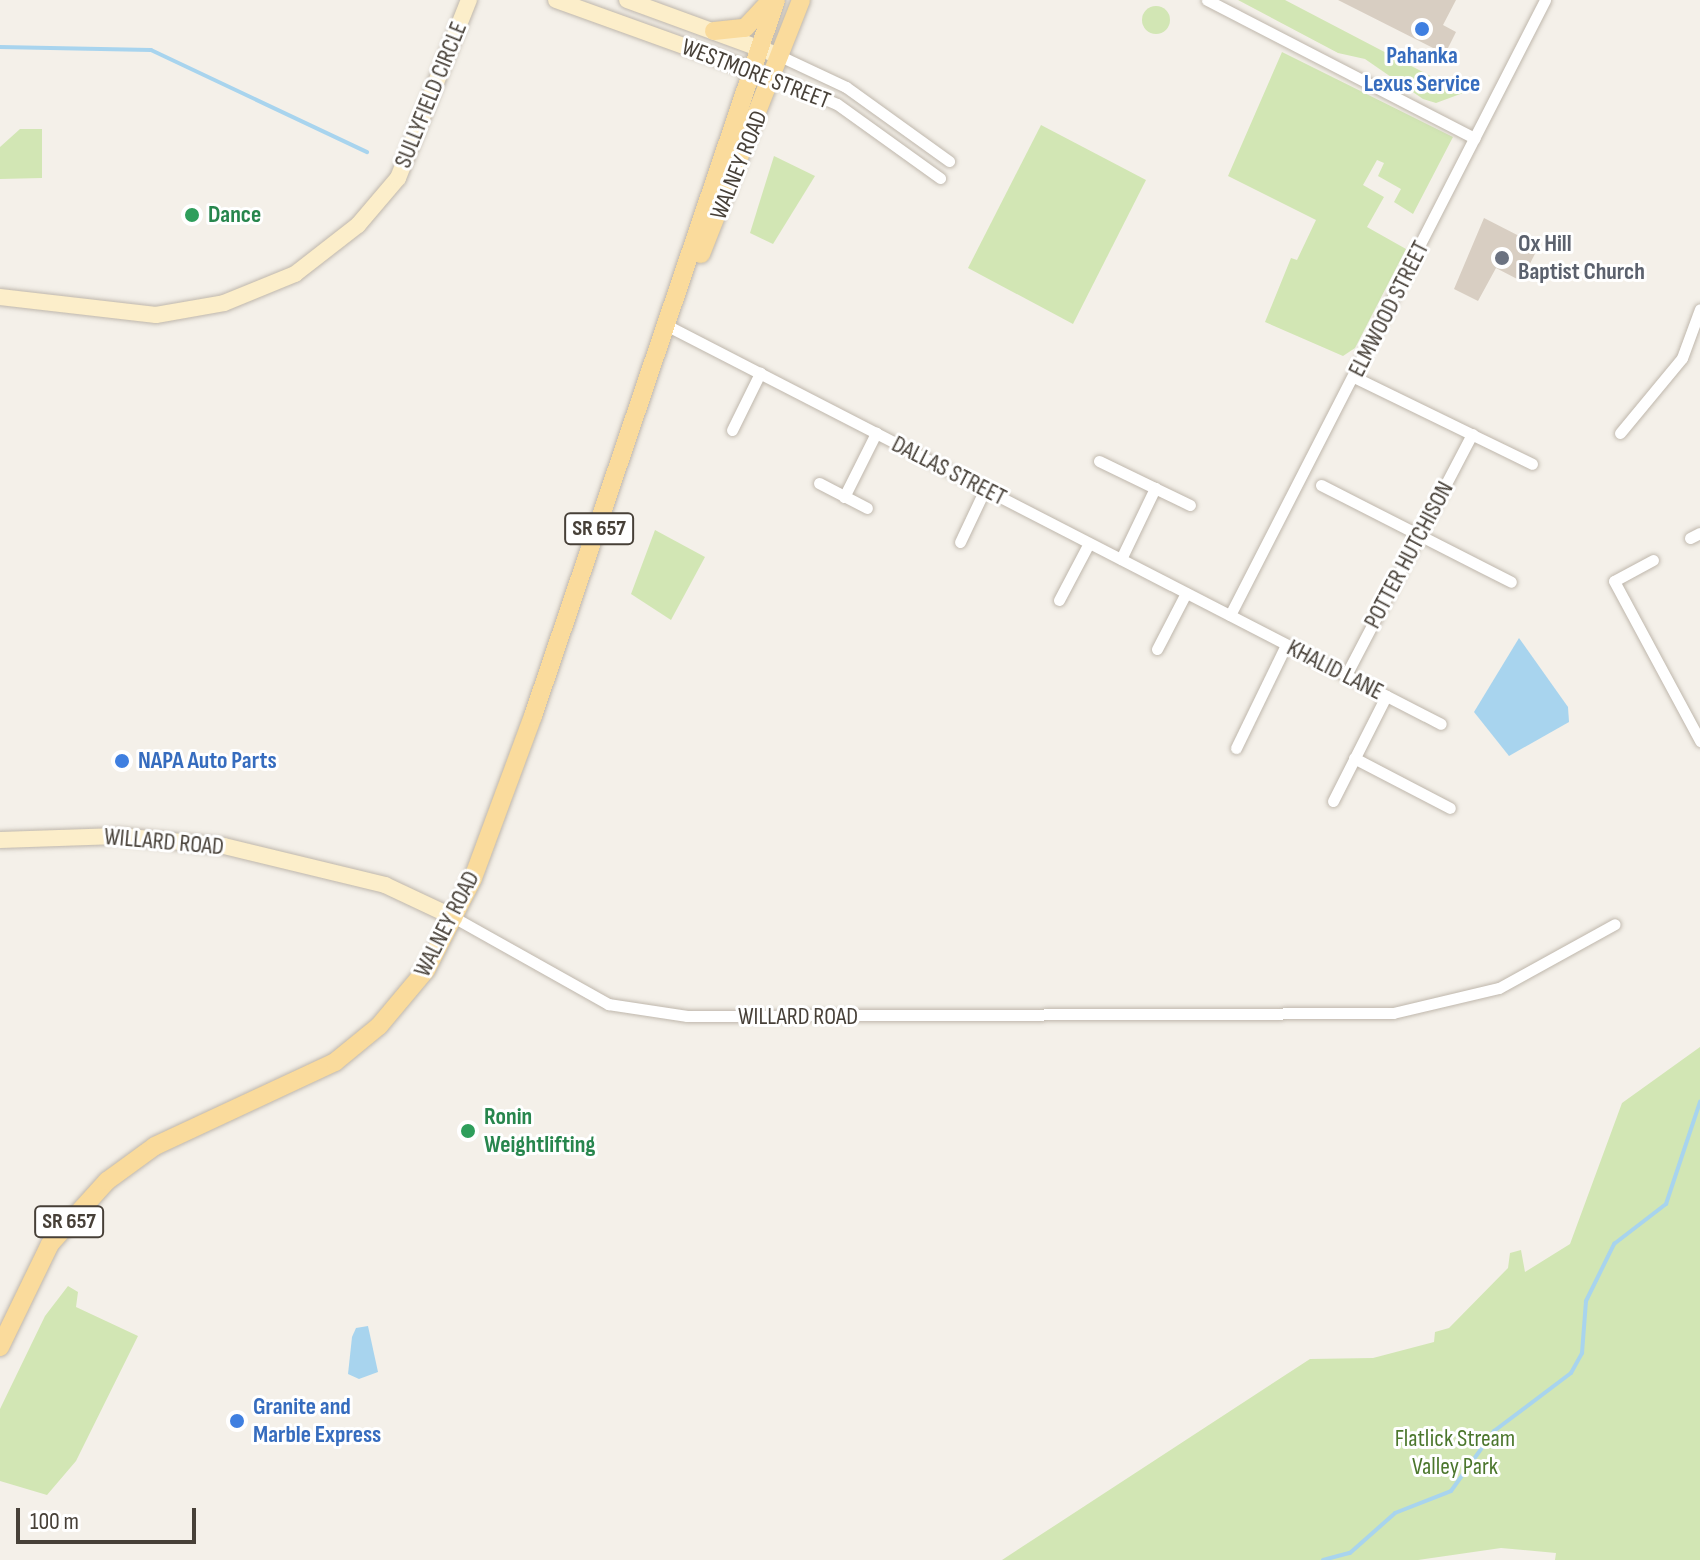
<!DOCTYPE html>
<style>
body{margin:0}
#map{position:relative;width:1700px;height:1560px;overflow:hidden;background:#f4f0e9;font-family:"Sofia Sans Condensed",sans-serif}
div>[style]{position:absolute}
.green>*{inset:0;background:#d2e6b4}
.round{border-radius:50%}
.water>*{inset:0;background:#a8d4ee}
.stream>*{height:4px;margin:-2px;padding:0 2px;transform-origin:2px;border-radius:2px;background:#a8d4ee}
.building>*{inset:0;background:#d8cec2}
.roads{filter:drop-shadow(0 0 2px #bfb7ac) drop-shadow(0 0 2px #bfb7ac)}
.street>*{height:11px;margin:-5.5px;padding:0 5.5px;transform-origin:5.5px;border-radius:5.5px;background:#fff}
.secondary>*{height:16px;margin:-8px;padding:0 8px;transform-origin:8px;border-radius:8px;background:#fceeca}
.primary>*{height:18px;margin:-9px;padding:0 9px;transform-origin:9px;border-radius:9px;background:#fadb9c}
.dots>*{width:22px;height:22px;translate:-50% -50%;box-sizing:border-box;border:4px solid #fff;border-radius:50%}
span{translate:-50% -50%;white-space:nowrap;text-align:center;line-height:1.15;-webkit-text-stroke:6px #fff;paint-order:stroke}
.shield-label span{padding:2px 6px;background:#fff;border:2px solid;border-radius:6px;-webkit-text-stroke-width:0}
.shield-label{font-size:22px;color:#474038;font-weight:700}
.shop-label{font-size:24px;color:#366cbe;font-weight:700}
.left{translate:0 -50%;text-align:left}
.street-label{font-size:24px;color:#474038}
.leisure-label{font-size:24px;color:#27864d;font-weight:700}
.worship-label{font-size:24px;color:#5b616d;font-weight:700}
.park-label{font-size:24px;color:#4c772d}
.scale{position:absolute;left:16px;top:1508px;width:180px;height:36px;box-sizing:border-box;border:4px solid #474038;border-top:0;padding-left:10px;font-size:24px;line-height:28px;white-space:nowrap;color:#474038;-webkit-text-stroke:6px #fff;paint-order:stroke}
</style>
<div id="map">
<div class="green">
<div style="clip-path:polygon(1238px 0,1285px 0,1463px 93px,1436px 103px,1423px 99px,1365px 59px,1338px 53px)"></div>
<div class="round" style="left:1142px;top:6px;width:28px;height:28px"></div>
<div style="clip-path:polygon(1282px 52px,1453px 137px,1413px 214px,1394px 202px,1401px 189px,1378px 176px,1384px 163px,1377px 160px,1363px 185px,1384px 197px,1367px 227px,1406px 249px,1355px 348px,1343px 356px,1265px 322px,1291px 258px,1297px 260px,1316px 220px,1228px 176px)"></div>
<div style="clip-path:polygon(1041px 125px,1146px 180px,1073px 324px,968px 268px)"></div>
<div style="clip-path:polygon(20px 129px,42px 129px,42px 178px,0 179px,0 147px)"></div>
<div style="clip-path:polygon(774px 156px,815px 176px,773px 244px,750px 233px)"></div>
<div style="clip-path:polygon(655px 530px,705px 557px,671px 620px,631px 594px)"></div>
<div style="clip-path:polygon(1700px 1047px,1700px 1560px,1555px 1560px,1556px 1553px,1501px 1548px,1418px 1560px,1002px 1560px,1310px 1359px,1373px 1358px,1434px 1342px,1435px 1332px,1449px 1328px,1508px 1268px,1510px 1253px,1521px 1250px,1525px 1272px,1570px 1244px,1622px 1103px)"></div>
<div style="clip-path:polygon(68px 1286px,78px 1292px,76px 1307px,138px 1336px,76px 1461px,47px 1495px,0 1481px,0 1409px,45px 1316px)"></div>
</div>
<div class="water">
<div style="clip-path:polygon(1519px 638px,1568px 707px,1569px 722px,1509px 756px,1474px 712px)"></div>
<div style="clip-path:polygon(368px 1326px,378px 1372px,359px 1379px,348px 1374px,352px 1337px,356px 1328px)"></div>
</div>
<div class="stream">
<div style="left:0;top:47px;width:151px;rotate:1.1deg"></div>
<div style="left:151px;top:50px;width:239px;rotate:25.3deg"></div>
<div style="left:1323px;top:1560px;width:28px;rotate:-15deg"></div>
<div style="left:1350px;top:1553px;width:60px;rotate:-41.6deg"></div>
<div style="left:1395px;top:1513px;width:60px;rotate:-21.4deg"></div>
<div style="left:1451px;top:1491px;width:74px;rotate:-54.4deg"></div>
<div style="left:1494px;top:1431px;width:96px;rotate:-37deg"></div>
<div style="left:1571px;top:1373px;width:23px;rotate:-61deg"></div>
<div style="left:1582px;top:1353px;width:52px;rotate:-85.6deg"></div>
<div style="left:1586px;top:1301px;width:64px;rotate:-63.8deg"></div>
<div style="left:1614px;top:1244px;width:66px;rotate:-37.6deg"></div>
<div style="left:1666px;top:1204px;width:108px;rotate:-71.6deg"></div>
</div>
<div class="building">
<div style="clip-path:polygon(1338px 0,1456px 0,1443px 25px,1456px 32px,1445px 54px)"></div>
<div style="clip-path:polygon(1484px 218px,1539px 246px,1521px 281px,1496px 268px,1478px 301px,1454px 289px)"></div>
</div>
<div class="roads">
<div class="street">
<div style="left:1207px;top:0;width:301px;rotate:27.3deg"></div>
<div style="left:780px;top:56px;width:73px;rotate:25.2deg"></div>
<div style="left:846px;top:87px;width:127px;rotate:35.7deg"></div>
<div style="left:773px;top:77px;width:69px;rotate:22.9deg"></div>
<div style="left:837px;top:104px;width:127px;rotate:35.7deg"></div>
<div style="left:668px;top:326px;width:869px;rotate:27.24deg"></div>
<div style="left:1354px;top:377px;width:198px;rotate:26deg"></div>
<div style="left:732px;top:430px;width:64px;rotate:-63.8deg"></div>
<div style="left:1620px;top:433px;width:97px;rotate:-50.4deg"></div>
<div style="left:1682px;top:358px;width:52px;rotate:-69.8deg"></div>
<div style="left:1099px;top:461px;width:101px;rotate:25.8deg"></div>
<div style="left:819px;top:483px;width:54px;rotate:27.5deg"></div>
<div style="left:1321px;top:485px;width:213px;rotate:27deg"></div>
<div style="left:844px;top:497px;width:72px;rotate:-63.4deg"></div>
<div style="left:1690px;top:538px;width:11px;rotate:-27deg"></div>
<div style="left:960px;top:542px;width:59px;rotate:-64.7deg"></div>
<div style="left:1121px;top:559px;width:79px;rotate:-64.4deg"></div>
<div style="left:1653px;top:560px;width:44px;rotate:151.7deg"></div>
<div style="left:1614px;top:581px;width:182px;rotate:61.7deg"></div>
<div style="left:1059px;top:600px;width:64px;rotate:-62.2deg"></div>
<div style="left:1230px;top:615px;width:691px;rotate:-62.88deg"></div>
<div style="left:1157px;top:649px;width:63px;rotate:-62.6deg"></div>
<div style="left:1346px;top:675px;width:272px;rotate:-62.4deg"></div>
<div style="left:1236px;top:748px;width:114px;rotate:-64.1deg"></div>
<div style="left:1354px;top:758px;width:108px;rotate:27.5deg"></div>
<div style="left:1333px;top:801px;width:118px;rotate:-63.2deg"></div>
<div style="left:455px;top:918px;width:176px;rotate:29.3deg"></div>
<div style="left:608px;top:1004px;width:80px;rotate:8.6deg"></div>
<div style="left:687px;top:1016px;width:706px;rotate:-0.24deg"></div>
<div style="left:1393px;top:1013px;width:109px;rotate:-13.3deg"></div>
<div style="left:1499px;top:988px;width:132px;rotate:-28.9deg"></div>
</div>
<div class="secondary">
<div style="left:556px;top:0;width:219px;rotate:19.8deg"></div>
<div style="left:627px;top:0;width:163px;rotate:20.1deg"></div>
<div style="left:0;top:297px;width:157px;rotate:6.6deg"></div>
<div style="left:156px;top:315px;width:69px;rotate:-10deg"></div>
<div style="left:224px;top:303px;width:77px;rotate:-22.2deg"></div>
<div style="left:295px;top:274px;width:80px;rotate:-37.9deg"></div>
<div style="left:358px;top:225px;width:62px;rotate:-49.6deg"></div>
<div style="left:398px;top:178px;width:192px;rotate:-68.3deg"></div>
<div style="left:0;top:840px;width:118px;rotate:-1.9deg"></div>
<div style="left:118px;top:836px;width:106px;rotate:5.4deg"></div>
<div style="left:224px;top:846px;width:166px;rotate:13.6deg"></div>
<div style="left:385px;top:885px;width:77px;rotate:25.2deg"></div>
</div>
<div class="primary">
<div style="left:714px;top:31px;width:31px;rotate:-6deg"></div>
<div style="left:745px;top:28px;width:38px;rotate:-47deg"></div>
<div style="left:701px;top:254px;width:273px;rotate:-68.5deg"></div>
<div style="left:0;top:1347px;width:114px;rotate:-64.1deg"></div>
<div style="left:50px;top:1244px;width:85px;rotate:-47.9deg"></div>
<div style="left:107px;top:1181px;width:59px;rotate:-36.1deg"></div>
<div style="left:155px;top:1146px;width:199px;rotate:-25deg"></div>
<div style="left:335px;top:1062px;width:57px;rotate:-39.3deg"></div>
<div style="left:379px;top:1026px;width:73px;rotate:-50deg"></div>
<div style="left:426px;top:970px;width:103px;rotate:-62.9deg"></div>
<div style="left:473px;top:878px;width:173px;rotate:-69.7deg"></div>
<div style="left:533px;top:716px;width:756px;rotate:-71.25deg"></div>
</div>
</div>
<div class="dots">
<div style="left:1422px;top:29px;background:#3f7fe0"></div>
<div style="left:192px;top:215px;background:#2e9e5b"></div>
<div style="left:1502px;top:258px;background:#6b7280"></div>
<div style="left:122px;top:761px;background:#3f7fe0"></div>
<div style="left:468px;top:1131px;background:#2e9e5b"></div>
<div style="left:237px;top:1421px;background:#3f7fe0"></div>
</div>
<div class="shield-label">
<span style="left:599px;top:529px">SR 657</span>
<span style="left:69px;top:1222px">SR 657</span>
</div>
<div class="shop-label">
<span style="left:1422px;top:70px">Pahanka<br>Lexus Service</span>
<span class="left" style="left:138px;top:761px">NAPA Auto Parts</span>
<span class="left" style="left:253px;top:1421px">Granite and<br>Marble Express</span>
</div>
<div class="street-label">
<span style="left:756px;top:74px;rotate:21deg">WESTMORE STREET</span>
<span style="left:431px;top:95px;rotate:-68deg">SULLYFIELD CIRCLE</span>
<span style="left:739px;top:165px;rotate:-68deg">WALNEY ROAD</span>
<span style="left:1389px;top:309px;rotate:-63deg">ELMWOOD STREET</span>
<span style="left:949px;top:471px;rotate:27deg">DALLAS STREET</span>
<span style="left:1409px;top:555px;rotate:-62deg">POTTER HUTCHISON</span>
<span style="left:1335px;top:670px;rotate:27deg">KHALID LANE</span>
<span style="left:164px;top:842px;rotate:5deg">WILLARD ROAD</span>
<span style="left:447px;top:924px;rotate:-63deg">WALNEY ROAD</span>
<span style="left:798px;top:1017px">WILLARD ROAD</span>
</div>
<div class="leisure-label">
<span class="left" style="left:208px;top:215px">Dance</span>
<span class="left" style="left:484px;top:1131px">Ronin<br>Weightlifting</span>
</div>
<div class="worship-label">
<span class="left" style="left:1518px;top:258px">Ox Hill<br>Baptist Church</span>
</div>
<div class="park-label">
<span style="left:1455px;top:1453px">Flatlick Stream<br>Valley Park</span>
</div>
<div class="scale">100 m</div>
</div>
